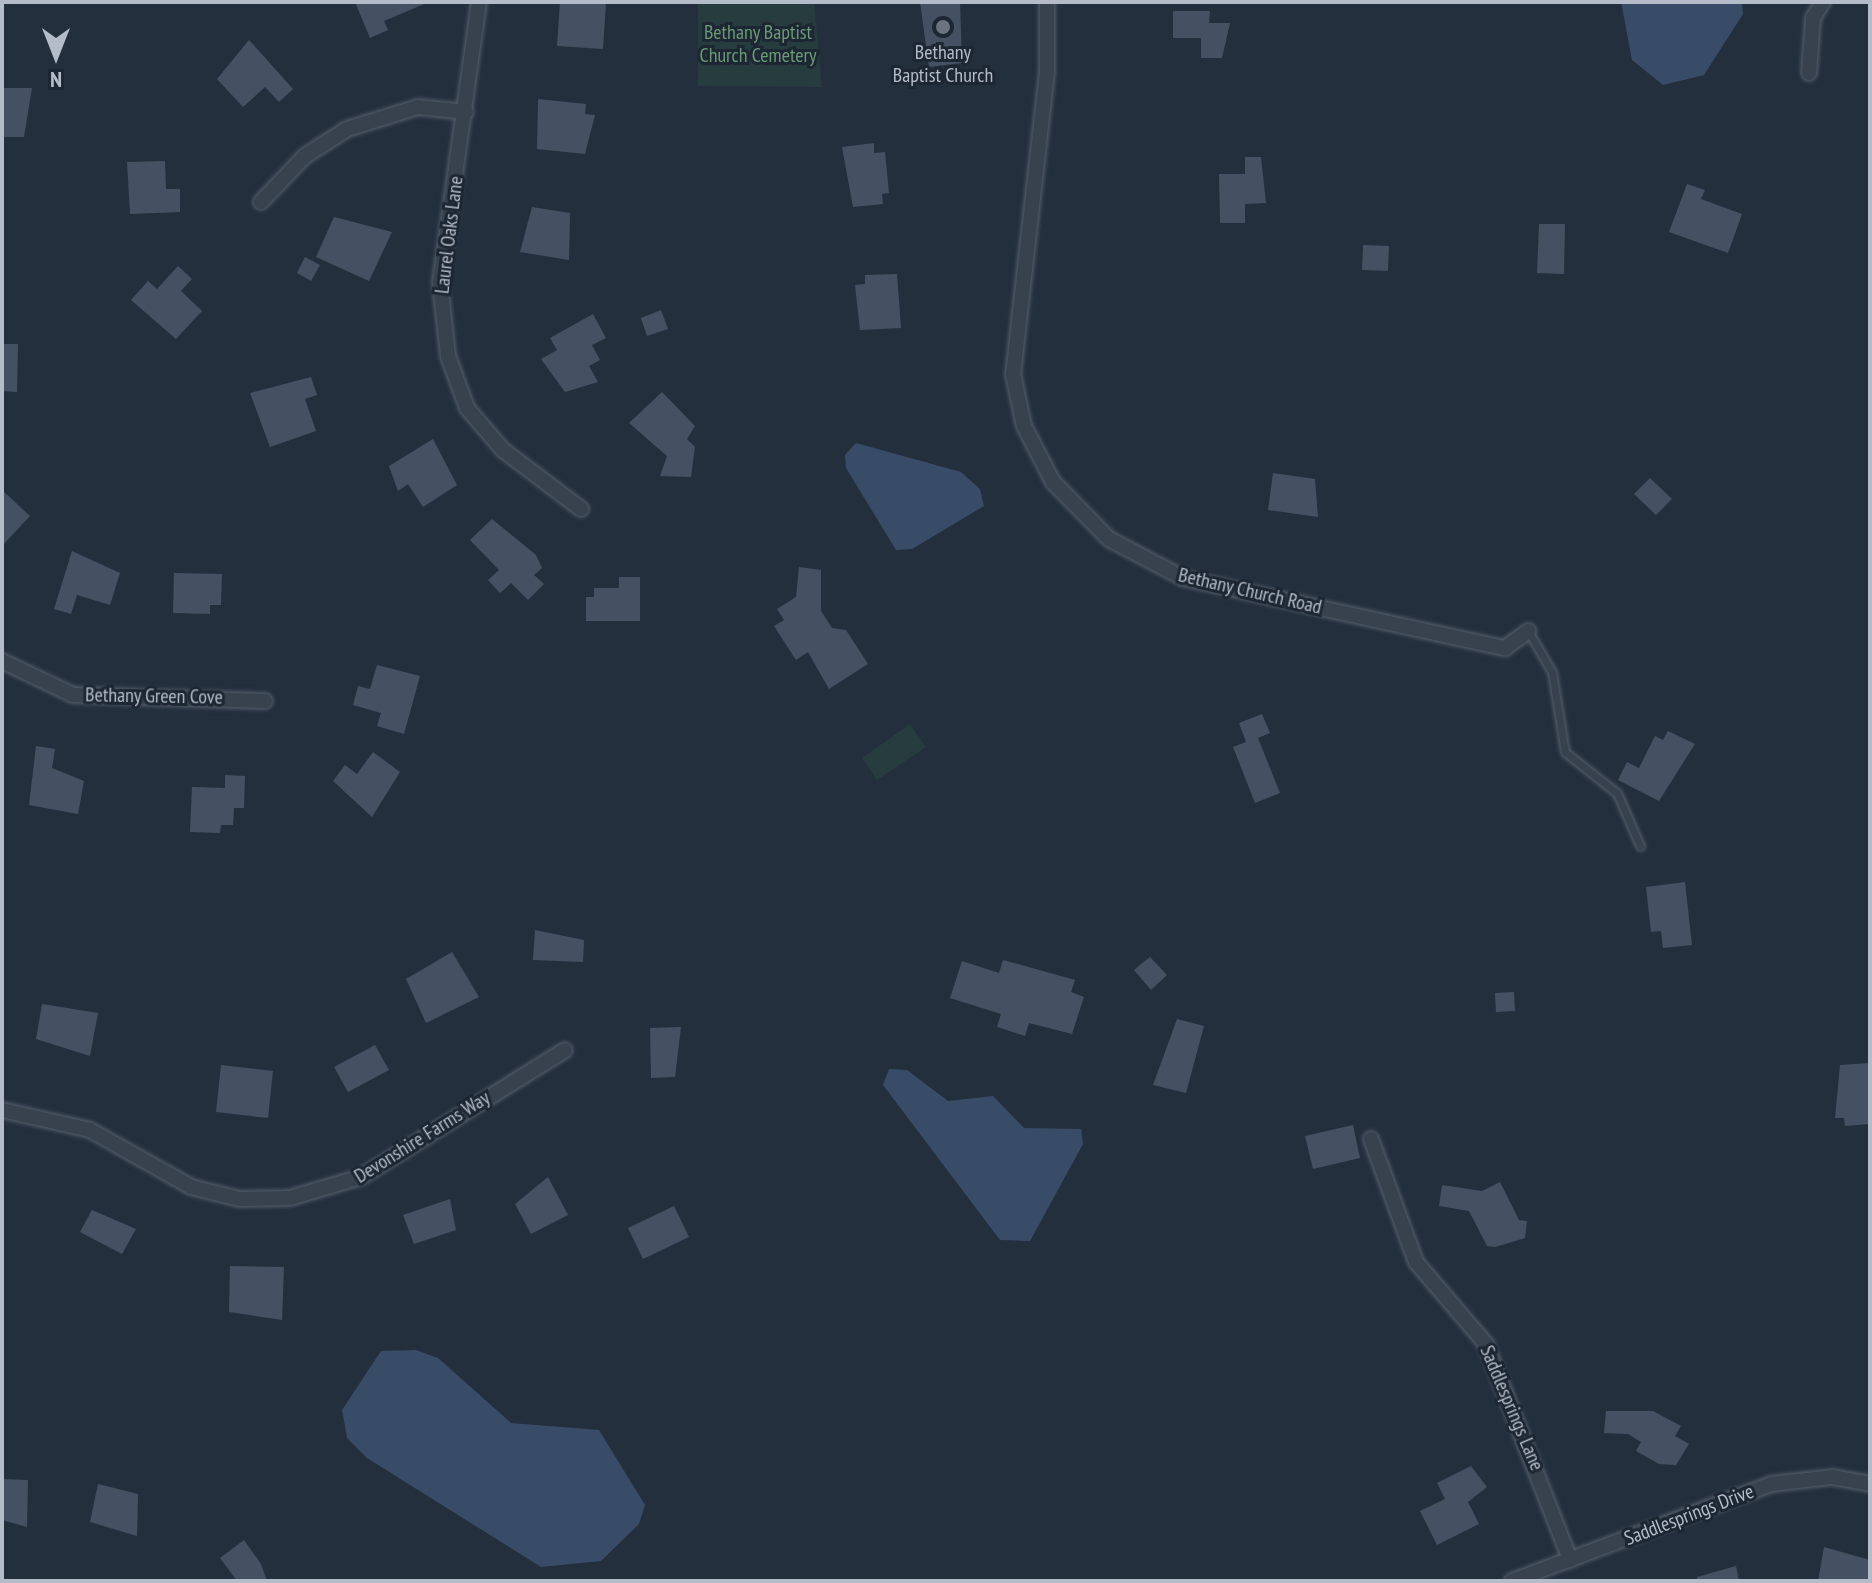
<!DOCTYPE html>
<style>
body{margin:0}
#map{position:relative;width:1872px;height:1583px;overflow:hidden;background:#242f3e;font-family:"PT Sans Narrow",sans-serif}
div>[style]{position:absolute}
.green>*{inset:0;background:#263c3f}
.water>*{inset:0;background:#394c67}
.building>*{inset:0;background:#455162}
.roads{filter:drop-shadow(0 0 2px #565f6c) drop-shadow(0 0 2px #565f6c)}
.lane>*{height:7px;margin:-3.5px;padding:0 3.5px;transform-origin:3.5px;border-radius:3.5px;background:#38414e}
.street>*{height:14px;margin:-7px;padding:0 7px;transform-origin:7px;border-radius:7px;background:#38414e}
.dots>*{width:22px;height:22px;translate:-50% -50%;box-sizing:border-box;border:4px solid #1d2633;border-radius:50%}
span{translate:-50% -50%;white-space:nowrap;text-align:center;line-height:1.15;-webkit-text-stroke:6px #1d2633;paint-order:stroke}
.park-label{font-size:20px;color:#6b9a76}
.poi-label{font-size:20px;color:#b4bcc9}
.street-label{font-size:20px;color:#b4bcc9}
.frame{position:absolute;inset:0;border:4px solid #b4bcc9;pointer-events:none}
.north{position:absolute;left:16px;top:16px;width:80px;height:80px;-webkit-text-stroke:6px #1d2633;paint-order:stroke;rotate:180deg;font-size:22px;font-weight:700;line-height:32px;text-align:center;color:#b4bcc9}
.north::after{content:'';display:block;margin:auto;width:28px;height:36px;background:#b4bcc9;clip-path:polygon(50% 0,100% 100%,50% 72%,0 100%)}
</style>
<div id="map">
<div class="green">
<div style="clip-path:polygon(698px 2px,814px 2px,822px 87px,698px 86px)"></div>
<div style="clip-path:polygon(910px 724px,926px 747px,877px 780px,862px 758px)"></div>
</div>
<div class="water">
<div style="clip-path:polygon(1621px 2px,1742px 2px,1743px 14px,1704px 75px,1663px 85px,1632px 60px)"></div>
<div style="clip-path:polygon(856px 443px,961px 472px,980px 489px,984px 506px,912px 549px,896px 550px,846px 468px,845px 455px)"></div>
<div style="clip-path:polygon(889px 1069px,907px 1070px,948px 1101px,993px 1096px,1024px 1128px,1081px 1129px,1083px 1144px,1030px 1241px,1000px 1240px,883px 1085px)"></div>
<div style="clip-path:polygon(416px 1350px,438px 1358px,511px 1423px,599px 1430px,645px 1505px,639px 1524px,601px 1561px,541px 1567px,367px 1458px,347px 1438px,342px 1410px,381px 1351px)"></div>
</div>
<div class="building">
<div style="clip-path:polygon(355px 2px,429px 2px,384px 21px,388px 30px,370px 38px)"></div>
<div style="clip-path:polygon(560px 2px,606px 2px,603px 49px,557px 46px)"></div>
<div style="clip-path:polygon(920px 2px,960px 2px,962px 63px,929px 67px)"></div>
<div style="clip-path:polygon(1173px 11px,1210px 11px,1209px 23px,1230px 23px,1222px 58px,1201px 58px,1201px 38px,1173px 38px)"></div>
<div style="clip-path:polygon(249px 40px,293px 89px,279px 102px,265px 87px,243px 107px,217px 79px)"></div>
<div style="clip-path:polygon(2px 88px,32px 88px,24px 137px,2px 137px)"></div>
<div style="clip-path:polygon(538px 99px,586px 104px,585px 114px,595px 115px,585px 154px,537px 149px)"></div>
<div style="clip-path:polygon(874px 143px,874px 153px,885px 152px,889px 193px,882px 194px,883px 204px,853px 207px,842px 147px)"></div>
<div style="clip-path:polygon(1245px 157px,1261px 157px,1266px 203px,1245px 204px,1245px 223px,1220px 223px,1219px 174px,1245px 174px)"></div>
<div style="clip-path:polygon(165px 161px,166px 189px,180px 189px,180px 212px,130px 214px,127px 162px)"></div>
<div style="clip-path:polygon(1687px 184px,1705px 190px,1701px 199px,1742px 214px,1728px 253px,1669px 232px)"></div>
<div style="clip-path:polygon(532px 207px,570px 213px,569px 260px,520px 252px)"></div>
<div style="clip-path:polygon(334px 217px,392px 232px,369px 281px,316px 257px)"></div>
<div style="clip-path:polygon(1539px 224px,1565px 224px,1564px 274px,1537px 273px)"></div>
<div style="clip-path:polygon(1363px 245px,1389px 246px,1388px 271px,1362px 270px)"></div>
<div style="clip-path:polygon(305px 257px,320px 265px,311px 281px,297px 273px)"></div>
<div style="clip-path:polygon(178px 266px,192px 279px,181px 291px,202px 311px,176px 339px,131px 300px,148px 281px,157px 289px)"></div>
<div style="clip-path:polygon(897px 274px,901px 328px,860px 330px,855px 285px,865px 284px,865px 275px)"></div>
<div style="clip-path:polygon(661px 310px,668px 329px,647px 336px,641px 318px)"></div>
<div style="clip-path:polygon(593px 314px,606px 338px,592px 345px,600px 360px,589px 366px,598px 382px,565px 392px,541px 359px,557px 350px,550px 338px)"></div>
<div style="clip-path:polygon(2px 344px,18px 344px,17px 392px,2px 391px)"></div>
<div style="clip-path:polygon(311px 377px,317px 395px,305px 399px,316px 431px,270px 447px,250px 393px)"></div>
<div style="clip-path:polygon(662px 392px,695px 426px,687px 439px,695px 447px,691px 477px,660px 476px,667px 456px,629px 423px)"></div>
<div style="clip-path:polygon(433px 439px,457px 485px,423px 507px,408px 484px,398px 491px,389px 466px)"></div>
<div style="clip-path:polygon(1273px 473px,1315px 479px,1318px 517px,1268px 510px)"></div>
<div style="clip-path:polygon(1650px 478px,1672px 499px,1656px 515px,1634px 494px)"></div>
<div style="clip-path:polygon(2px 490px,30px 516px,2px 546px)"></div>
<div style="clip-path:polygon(492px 519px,536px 555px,542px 568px,534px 575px,544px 584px,528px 600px,511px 583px,500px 593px,488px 580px,499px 570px,470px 540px)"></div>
<div style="clip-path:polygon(72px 551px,120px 573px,110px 605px,77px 595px,71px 614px,54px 609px)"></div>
<div style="clip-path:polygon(799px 567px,821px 570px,821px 611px,832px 628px,846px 630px,868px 664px,829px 689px,808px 652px,796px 660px,774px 626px,784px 620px,777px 609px,796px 597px)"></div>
<div style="clip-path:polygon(174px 573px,222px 574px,221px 605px,210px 605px,210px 614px,173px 613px)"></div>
<div style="clip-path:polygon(619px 577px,640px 577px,640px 621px,586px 621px,586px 597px,594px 597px,594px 588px,619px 588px)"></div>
<div style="clip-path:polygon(377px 665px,420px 676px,404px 734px,377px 726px,381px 713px,353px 705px,358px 686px,370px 689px)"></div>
<div style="clip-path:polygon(1262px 714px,1270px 733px,1258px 738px,1280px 793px,1255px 803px,1233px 747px,1246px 742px,1239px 723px)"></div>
<div style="clip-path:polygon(1668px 731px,1695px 744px,1659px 801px,1618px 780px,1627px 762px,1639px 768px,1655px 736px,1663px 740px)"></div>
<div style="clip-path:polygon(36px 746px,55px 749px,52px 768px,84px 781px,78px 814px,29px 805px)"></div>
<div style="clip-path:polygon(373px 752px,400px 772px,372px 817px,333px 781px,345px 765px,357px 774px)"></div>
<div style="clip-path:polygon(225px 775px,245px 776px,244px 808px,234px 808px,233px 825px,221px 825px,220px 833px,190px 832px,192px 787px,225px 788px)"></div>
<div style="clip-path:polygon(1685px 882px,1692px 945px,1663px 948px,1661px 931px,1651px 932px,1646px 887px)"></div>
<div style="clip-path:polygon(535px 930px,584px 940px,583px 962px,533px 960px)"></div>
<div style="clip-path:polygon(452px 952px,479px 997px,426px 1023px,406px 979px)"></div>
<div style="clip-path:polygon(1150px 957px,1167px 975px,1151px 990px,1134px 970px)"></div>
<div style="clip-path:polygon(1003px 960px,1075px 980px,1071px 992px,1084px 997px,1072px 1034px,1029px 1023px,1025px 1036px,997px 1027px,1001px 1014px,950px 998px,962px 961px,999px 973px)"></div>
<div style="clip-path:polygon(1514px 992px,1515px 1011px,1496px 1012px,1495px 993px)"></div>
<div style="clip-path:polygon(42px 1004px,98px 1013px,90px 1056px,36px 1039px)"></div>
<div style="clip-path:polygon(1177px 1019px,1204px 1026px,1186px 1093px,1153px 1085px)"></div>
<div style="clip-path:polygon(681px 1027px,675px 1077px,651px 1078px,650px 1028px)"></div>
<div style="clip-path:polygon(375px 1045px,389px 1070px,348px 1092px,334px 1067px)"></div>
<div style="clip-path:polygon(1870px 1063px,1870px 1124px,1845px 1126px,1844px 1118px,1835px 1118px,1840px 1065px)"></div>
<div style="clip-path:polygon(221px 1065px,273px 1071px,268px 1118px,216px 1112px)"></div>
<div style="clip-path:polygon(1353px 1125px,1360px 1158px,1313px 1169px,1305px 1136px)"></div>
<div style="clip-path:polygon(548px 1177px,568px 1215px,531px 1234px,515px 1204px)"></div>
<div style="clip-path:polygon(1500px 1182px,1519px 1220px,1527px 1221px,1525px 1238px,1495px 1247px,1487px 1246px,1469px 1211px,1439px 1206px,1442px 1185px,1482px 1191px)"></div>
<div style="clip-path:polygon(450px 1199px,456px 1230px,414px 1244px,403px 1215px)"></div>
<div style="clip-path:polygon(674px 1206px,689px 1237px,643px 1259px,628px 1228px)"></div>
<div style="clip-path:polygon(92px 1210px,136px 1229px,122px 1254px,80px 1232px)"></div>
<div style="clip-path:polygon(230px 1266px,284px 1267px,282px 1320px,229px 1312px)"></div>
<div style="clip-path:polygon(1606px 1411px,1653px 1411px,1681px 1426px,1675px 1436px,1689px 1444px,1676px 1465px,1659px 1464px,1636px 1451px,1641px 1442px,1628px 1434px,1604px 1433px)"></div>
<div style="clip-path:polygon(1471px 1466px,1487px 1487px,1468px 1502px,1479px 1524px,1437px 1545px,1420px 1511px,1445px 1499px,1437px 1483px)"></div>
<div style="clip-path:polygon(2px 1479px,28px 1480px,27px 1527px,2px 1520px)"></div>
<div style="clip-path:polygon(98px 1484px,138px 1494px,137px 1536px,90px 1522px)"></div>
<div style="clip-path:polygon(244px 1540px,261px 1564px,267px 1581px,237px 1581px,220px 1558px)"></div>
<div style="clip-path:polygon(1824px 1547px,1870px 1560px,1870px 1581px,1818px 1581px)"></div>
<div style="clip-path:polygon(1736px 1566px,1739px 1581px,1697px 1581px,1697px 1577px)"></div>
</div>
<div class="roads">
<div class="lane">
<div style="left:1528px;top:631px;width:48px;rotate:59.7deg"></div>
<div style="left:1552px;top:672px;width:81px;rotate:80.8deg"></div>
<div style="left:1565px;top:752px;width:66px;rotate:38.3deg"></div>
<div style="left:1617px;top:793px;width:58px;rotate:66.5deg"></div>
</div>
<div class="street">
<div style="left:479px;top:2px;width:283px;rotate:97.9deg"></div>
<div style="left:440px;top:282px;width:74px;rotate:83.8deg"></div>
<div style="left:448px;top:356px;width:55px;rotate:69.9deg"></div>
<div style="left:467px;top:408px;width:55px;rotate:49.4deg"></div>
<div style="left:503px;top:450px;width:98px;rotate:37.1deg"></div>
<div style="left:1047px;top:2px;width:70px;rotate:90deg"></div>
<div style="left:1047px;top:72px;width:304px;rotate:96.4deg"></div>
<div style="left:1013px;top:374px;width:53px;rotate:78.1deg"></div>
<div style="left:1024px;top:426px;width:63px;rotate:62.6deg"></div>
<div style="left:1053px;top:482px;width:80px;rotate:45.5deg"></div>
<div style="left:1109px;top:539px;width:84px;rotate:27.8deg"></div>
<div style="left:1183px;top:578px;width:330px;rotate:12.3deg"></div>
<div style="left:1505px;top:648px;width:29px;rotate:-36deg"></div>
<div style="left:1809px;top:73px;width:55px;rotate:-85.8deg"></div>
<div style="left:1813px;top:18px;width:19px;rotate:-58deg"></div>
<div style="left:261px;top:202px;width:64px;rotate:-46.3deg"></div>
<div style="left:305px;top:156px;width:50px;rotate:-32.7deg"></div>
<div style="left:347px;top:129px;width:74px;rotate:-17.2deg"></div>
<div style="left:418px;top:107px;width:48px;rotate:5.9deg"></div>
<div style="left:2px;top:661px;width:79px;rotate:25.6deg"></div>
<div style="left:73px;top:695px;width:192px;rotate:1.8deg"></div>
<div style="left:2px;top:1110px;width:90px;rotate:12.8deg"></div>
<div style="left:90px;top:1130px;width:116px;rotate:29.4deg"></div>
<div style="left:191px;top:1187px;width:50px;rotate:13.8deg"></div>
<div style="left:240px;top:1199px;width:50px;rotate:-1.1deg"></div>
<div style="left:290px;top:1198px;width:74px;rotate:-16.5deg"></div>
<div style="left:361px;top:1177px;width:240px;rotate:-31.9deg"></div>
<div style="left:1371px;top:1139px;width:131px;rotate:69.9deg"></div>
<div style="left:1416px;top:1262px;width:108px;rotate:49.5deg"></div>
<div style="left:1486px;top:1344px;width:232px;rotate:68.7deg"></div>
<div style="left:1512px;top:1581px;width:277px;rotate:-20.5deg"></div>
<div style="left:1771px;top:1484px;width:61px;rotate:-6.5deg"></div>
<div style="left:1832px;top:1477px;width:39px;rotate:10deg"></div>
</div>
</div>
<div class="dots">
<div style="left:943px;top:27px;background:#6b7280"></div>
</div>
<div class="park-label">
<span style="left:758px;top:44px">Bethany Baptist<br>Church Cemetery</span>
</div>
<div class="poi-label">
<span style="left:943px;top:64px">Bethany<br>Baptist Church</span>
</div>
<div class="street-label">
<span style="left:449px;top:235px;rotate:-83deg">Laurel Oaks Lane</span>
<span style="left:1250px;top:591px;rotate:13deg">Bethany Church Road</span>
<span style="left:154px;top:696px;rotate:1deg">Bethany Green Cove</span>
<span style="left:422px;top:1137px;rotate:-32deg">Devonshire Farms Way</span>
<span style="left:1512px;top:1408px;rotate:67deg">Saddlesprings Lane</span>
<span style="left:1689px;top:1515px;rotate:-21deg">Saddlesprings Drive</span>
</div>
<div class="frame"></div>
<div class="north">N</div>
</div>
